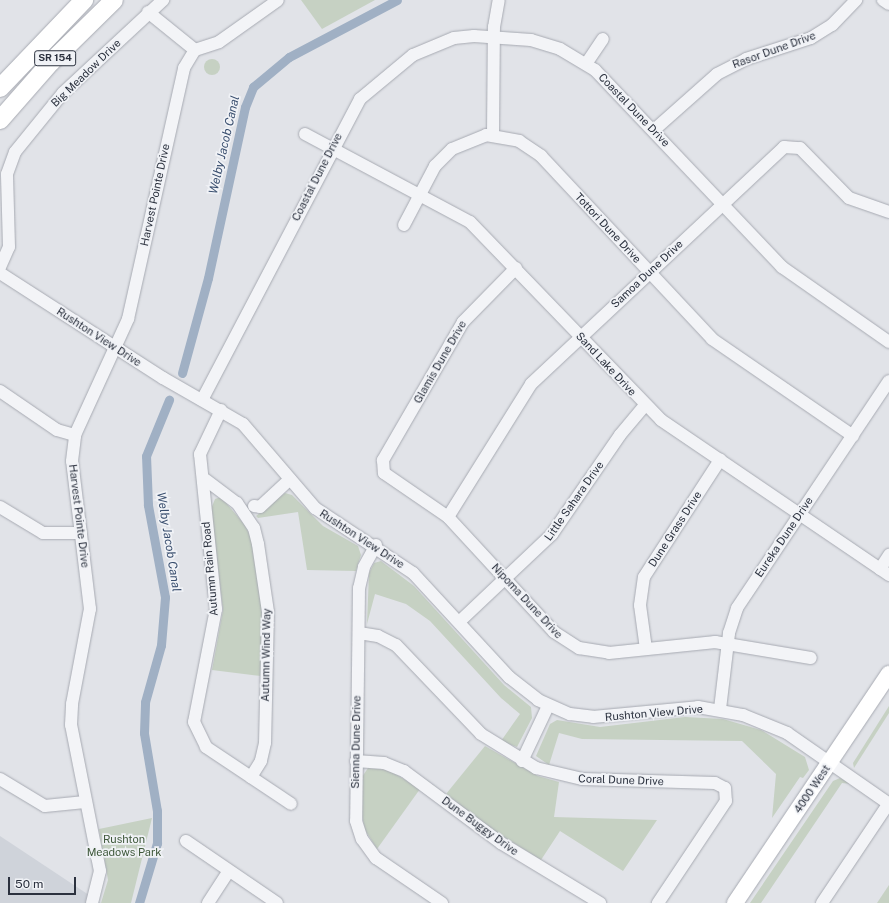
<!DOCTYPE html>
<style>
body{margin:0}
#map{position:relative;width:889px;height:903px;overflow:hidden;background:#e1e3e8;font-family:"Public Sans",sans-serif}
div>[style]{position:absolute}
.built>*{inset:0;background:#cfd3da}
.green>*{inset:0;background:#c6d1c3}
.round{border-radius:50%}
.canal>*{height:9px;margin:-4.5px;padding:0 4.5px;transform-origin:4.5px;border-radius:4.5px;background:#a0b0c4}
.roads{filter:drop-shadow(0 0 1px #a7aab2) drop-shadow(0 0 1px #a7aab2)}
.minor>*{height:12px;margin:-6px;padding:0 6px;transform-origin:6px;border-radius:6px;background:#f3f4f7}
.major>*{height:16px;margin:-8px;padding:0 8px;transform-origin:8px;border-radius:8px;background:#fff}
.highway>*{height:18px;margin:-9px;padding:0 9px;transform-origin:9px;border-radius:9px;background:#fff}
span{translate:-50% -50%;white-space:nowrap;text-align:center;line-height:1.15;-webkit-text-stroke:3.5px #f0f2f6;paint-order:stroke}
.shield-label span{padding:1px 3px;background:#f0f2f6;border:1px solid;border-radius:3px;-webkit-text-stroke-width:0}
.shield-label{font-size:10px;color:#2b313e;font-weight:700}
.street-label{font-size:11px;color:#2b313e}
.park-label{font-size:11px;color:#3e583a}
.water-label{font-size:12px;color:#394e6e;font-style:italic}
.scale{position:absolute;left:8px;top:877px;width:68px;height:18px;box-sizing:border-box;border:2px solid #2b313e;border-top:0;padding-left:5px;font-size:12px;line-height:14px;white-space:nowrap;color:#2b313e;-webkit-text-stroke:3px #f0f2f6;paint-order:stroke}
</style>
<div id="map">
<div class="built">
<div style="clip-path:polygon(0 836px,101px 903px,0 903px)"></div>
</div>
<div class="green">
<div style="clip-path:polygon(301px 0,375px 0,322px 29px)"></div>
<div class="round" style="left:204px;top:59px;width:16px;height:16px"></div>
<div style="clip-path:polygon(285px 493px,292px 495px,323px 526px,358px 546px,361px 555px,356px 571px,307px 570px,298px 512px,258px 518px,256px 516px)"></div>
<div style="clip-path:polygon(221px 497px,245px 525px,252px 540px,262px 612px,261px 676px,212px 670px,223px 610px,211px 509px,215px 499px)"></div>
<div style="clip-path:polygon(381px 561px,414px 586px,504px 685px,531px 707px,532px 718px,517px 747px,501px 741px,520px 714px,501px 698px,430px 621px,406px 604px,375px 594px,367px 624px,369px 573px,374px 563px)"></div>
<div style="clip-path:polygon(889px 706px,889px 713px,854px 768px,853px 763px)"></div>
<div style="clip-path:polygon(685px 717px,723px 719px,761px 730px,805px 757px,809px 770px,803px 778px,800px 777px,772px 818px,776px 774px,742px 741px,582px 739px,559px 733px,549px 765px,536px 756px,550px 724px,557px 720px,600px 727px)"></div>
<div style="clip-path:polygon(485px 746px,538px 776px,559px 782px,554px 817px,657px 820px,623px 871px,560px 831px,541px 860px,491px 829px,446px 794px)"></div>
<div style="clip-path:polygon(368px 768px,389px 770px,420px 789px,377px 849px,365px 830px,362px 816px,362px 777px)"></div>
<div style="clip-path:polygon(840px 778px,852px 784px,842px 783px,761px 903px,750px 903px,833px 781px)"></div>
<div style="clip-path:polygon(152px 818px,131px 903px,101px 903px,108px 880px,99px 829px)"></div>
<div style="clip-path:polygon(889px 885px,889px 903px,877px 903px)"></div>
</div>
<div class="canal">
<div style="left:182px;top:373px;width:98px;rotate:-74.7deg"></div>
<div style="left:208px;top:278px;width:175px;rotate:-77.8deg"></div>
<div style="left:245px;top:107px;width:22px;rotate:-68deg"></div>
<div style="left:253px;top:87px;width:47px;rotate:-39.8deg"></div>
<div style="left:289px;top:57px;width:122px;rotate:-27.8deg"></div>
<div style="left:139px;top:903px;width:63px;rotate:-73.3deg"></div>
<div style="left:157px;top:843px;width:32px;rotate:-90deg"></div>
<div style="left:157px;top:811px;width:79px;rotate:-99.5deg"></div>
<div style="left:144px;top:733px;width:31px;rotate:-88deg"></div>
<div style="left:145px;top:702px;width:59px;rotate:-74.3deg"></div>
<div style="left:161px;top:645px;width:48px;rotate:-85.2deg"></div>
<div style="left:165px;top:597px;width:94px;rotate:-100.5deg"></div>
<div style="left:148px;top:505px;width:49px;rotate:-92.3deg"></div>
<div style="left:146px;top:456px;width:61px;rotate:-67.7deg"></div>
</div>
<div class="roads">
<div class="minor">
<div style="left:883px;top:0;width:7px;rotate:34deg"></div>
<div style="left:148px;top:12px;width:60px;rotate:39deg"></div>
<div style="left:586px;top:64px;width:30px;rotate:-56deg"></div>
<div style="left:654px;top:130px;width:84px;rotate:-41.6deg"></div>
<div style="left:717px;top:74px;width:33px;rotate:-27deg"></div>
<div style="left:746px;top:59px;width:68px;rotate:-17.9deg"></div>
<div style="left:811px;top:38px;width:25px;rotate:-32deg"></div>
<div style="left:832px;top:25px;width:35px;rotate:-46deg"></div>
<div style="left:305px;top:134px;width:187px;rotate:28.1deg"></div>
<div style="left:470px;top:222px;width:275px;rotate:46deg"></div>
<div style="left:661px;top:420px;width:276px;rotate:34.2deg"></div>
<div style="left:493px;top:135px;width:108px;rotate:-89.5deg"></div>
<div style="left:494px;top:27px;width:27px;rotate:-80deg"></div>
<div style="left:404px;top:225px;width:67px;rotate:-62.3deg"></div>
<div style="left:435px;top:166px;width:24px;rotate:-45deg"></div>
<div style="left:452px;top:149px;width:37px;rotate:-22deg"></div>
<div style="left:486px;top:135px;width:34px;rotate:10deg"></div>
<div style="left:519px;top:141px;width:27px;rotate:34deg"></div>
<div style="left:541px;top:156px;width:250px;rotate:46.9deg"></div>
<div style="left:712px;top:339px;width:171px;rotate:34.5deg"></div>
<div style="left:0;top:267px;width:22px;rotate:-66deg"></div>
<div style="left:9px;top:247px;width:73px;rotate:-91.6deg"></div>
<div style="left:7px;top:174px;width:23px;rotate:-70deg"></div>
<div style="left:15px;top:152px;width:76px;rotate:-50.9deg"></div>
<div style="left:63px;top:93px;width:137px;rotate:-42.9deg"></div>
<div style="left:516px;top:268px;width:76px;rotate:134.5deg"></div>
<div style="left:463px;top:322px;width:160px;rotate:120.1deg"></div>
<div style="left:383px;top:460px;width:13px;rotate:86deg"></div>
<div style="left:384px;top:473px;width:78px;rotate:34.5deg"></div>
<div style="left:448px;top:517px;width:156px;rotate:47.3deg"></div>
<div style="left:554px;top:632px;width:30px;rotate:33deg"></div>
<div style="left:579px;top:648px;width:30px;rotate:9deg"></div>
<div style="left:609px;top:653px;width:107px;rotate:-5.9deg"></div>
<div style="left:715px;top:642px;width:97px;rotate:9.5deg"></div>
<div style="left:0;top:273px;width:194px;rotate:32.8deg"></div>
<div style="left:163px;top:378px;width:92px;rotate:29.9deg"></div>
<div style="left:243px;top:424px;width:111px;rotate:49.4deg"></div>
<div style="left:315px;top:508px;width:118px;rotate:33.6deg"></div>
<div style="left:413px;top:573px;width:142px;rotate:47.3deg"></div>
<div style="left:509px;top:677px;width:37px;rotate:38deg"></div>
<div style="left:538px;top:700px;width:35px;rotate:24deg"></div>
<div style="left:570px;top:714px;width:23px;rotate:7deg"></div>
<div style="left:593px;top:717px;width:105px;rotate:-5.4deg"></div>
<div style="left:698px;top:707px;width:46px;rotate:10.1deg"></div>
<div style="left:743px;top:715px;width:48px;rotate:22.2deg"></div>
<div style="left:787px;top:733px;width:124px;rotate:34.8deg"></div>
<div style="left:0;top:391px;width:69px;rotate:34.4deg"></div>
<div style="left:57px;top:430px;width:19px;rotate:16deg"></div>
<div style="left:202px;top:400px;width:340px;rotate:-62.3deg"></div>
<div style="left:360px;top:99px;width:69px;rotate:-39.7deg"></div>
<div style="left:413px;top:55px;width:44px;rotate:-22.5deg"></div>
<div style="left:454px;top:38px;width:20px;rotate:-6deg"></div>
<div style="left:474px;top:36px;width:57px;rotate:4deg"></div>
<div style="left:531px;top:40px;width:30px;rotate:17deg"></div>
<div style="left:560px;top:49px;width:41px;rotate:31deg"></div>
<div style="left:595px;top:70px;width:272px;rotate:46.5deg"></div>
<div style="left:782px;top:267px;width:131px;rotate:35deg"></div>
<div style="left:221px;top:410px;width:49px;rotate:115.5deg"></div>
<div style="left:200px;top:454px;width:156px;rotate:84.1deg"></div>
<div style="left:216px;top:609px;width:115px;rotate:101deg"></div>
<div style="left:194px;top:722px;width:28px;rotate:64deg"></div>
<div style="left:206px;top:747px;width:102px;rotate:33.8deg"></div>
<div style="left:206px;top:480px;width:39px;rotate:37deg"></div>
<div style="left:237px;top:503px;width:30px;rotate:56deg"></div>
<div style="left:254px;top:528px;width:16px;rotate:76deg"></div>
<div style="left:258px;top:544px;width:69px;rotate:81.6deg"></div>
<div style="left:268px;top:612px;width:131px;rotate:91.3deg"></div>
<div style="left:265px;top:743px;width:18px;rotate:103deg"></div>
<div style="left:261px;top:761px;width:19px;rotate:122deg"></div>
<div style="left:254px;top:506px;width:6px;rotate:9deg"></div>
<div style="left:260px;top:507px;width:41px;rotate:-43deg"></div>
<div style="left:0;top:507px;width:50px;rotate:31.2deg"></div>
<div style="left:43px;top:533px;width:38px"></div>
<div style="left:448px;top:517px;width:157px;rotate:-58deg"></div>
<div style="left:531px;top:384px;width:347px;rotate:-43.1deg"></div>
<div style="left:784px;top:147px;width:16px;rotate:4deg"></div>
<div style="left:800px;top:148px;width:70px;rotate:45.6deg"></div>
<div style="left:849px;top:198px;width:42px;rotate:19.3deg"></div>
<div style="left:376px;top:545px;width:25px;rotate:119deg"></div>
<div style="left:364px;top:567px;width:22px;rotate:103deg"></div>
<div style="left:359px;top:588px;width:233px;rotate:90.7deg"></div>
<div style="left:356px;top:821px;width:19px;rotate:72deg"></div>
<div style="left:362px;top:839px;width:24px;rotate:54deg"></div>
<div style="left:376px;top:858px;width:80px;rotate:34.3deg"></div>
<div style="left:880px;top:569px;width:17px;rotate:-57deg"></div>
<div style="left:459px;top:622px;width:128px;rotate:-43.4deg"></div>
<div style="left:552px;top:534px;width:120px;rotate:-55.5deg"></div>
<div style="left:620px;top:435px;width:39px;rotate:-50deg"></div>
<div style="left:359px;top:633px;width:19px;rotate:9deg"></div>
<div style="left:378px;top:636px;width:20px;rotate:27deg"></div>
<div style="left:396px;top:645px;width:123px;rotate:46.3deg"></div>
<div style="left:481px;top:734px;width:65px;rotate:31.7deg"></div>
<div style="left:536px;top:768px;width:47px;rotate:13.4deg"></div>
<div style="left:582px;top:779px;width:133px;rotate:1.7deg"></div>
<div style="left:715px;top:783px;width:11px;rotate:27deg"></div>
<div style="left:725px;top:788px;width:13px;rotate:86deg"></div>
<div style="left:726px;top:801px;width:123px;rotate:123.7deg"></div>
<div style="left:646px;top:649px;width:44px;rotate:-97.8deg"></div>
<div style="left:640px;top:605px;width:28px;rotate:-82deg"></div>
<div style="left:644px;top:577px;width:140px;rotate:-57deg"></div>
<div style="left:720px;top:709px;width:77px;rotate:-83.2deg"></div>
<div style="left:729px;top:633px;width:26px;rotate:-72deg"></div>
<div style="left:737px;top:608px;width:273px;rotate:-56.2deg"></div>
<div style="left:356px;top:761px;width:28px;rotate:4deg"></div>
<div style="left:384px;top:763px;width:22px;rotate:22deg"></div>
<div style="left:404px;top:771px;width:121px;rotate:36.6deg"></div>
<div style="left:501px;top:843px;width:116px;rotate:31.2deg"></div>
<div style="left:522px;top:761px;width:61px;rotate:-64.7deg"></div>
<div style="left:0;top:779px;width:52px;rotate:31deg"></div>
<div style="left:45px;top:806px;width:40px;rotate:-5.7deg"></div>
<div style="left:186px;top:841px;width:110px;rotate:34.3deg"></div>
<div style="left:92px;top:903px;width:33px;rotate:-76deg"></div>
<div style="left:100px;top:871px;width:149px;rotate:-101.2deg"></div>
<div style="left:71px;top:725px;width:21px;rotate:-87deg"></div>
<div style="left:72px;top:704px;width:97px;rotate:-79.3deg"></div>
<div style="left:90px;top:609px;width:149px;rotate:-96.9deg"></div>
<div style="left:72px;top:461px;width:26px;rotate:-83deg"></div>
<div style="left:75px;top:435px;width:128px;rotate:-65.4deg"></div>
<div style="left:128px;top:319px;width:257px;rotate:-77.4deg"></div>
<div style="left:184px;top:68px;width:21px;rotate:-59deg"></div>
<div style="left:195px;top:50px;width:25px;rotate:-18deg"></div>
<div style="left:219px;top:42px;width:72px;rotate:-35.4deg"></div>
<div style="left:208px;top:903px;width:38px;rotate:-57deg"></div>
<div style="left:822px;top:903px;width:120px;rotate:-56.2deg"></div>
</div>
<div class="major">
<div style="left:735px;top:903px;width:276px;rotate:-56.1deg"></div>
</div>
<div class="highway">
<div style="left:0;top:88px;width:122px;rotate:-46.3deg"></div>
<div style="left:0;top:120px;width:77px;rotate:-48.7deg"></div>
<div style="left:51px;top:62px;width:88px;rotate:-44.5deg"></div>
</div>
</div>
<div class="shield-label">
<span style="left:55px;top:58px">SR 154</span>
</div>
<div class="street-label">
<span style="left:774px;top:50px;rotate:-20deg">Rasor Dune Drive</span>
<span style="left:86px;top:73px;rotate:-44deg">Big Meadow Drive</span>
<span style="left:634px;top:110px;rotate:46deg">Coastal Dune Drive</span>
<span style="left:317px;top:177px;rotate:-63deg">Coastal Dune Drive</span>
<span style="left:155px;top:195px;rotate:-78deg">Harvest Pointe Drive</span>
<span style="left:608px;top:228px;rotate:47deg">Tottori Dune Drive</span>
<span style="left:647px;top:274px;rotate:-43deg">Samoa Dune Drive</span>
<span style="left:99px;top:337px;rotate:33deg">Rushton View Drive</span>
<span style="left:440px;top:362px;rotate:-60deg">Glamis Dune Drive</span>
<span style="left:606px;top:364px;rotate:47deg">Sand Lake Drive</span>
<span style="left:574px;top:501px;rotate:-55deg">Little Sahara Drive</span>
<span style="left:79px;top:516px;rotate:83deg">Harvest Pointe Drive</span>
<span style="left:675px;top:529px;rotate:-57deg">Dune Grass Drive</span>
<span style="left:784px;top:537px;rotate:-56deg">Eureka Dune Drive</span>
<span style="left:362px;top:539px;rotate:33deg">Rushton View Drive</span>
<span style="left:210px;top:569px;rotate:-95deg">Autumn Rain Road</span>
<span style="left:527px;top:601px;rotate:47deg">Nipoma Dune Drive</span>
<span style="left:266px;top:655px;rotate:-89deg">Autumn Wind Way</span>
<span style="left:654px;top:713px;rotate:-5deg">Rushton View Drive</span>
<span style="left:356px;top:742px;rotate:-89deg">Sienna Dune Drive</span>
<span style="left:621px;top:780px;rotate:2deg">Coral Dune Drive</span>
<span style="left:812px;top:789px;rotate:-56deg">4000 West</span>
<span style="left:480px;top:826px;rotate:36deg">Dune Buggy Drive</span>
</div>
<div class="park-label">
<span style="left:124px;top:846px">Rushton<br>Meadows Park</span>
</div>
<div class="water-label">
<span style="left:225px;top:145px;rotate:-77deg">Welby Jacob Canal</span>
<span style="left:168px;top:542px;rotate:81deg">Welby Jacob Canal</span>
</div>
<div class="scale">50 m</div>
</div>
